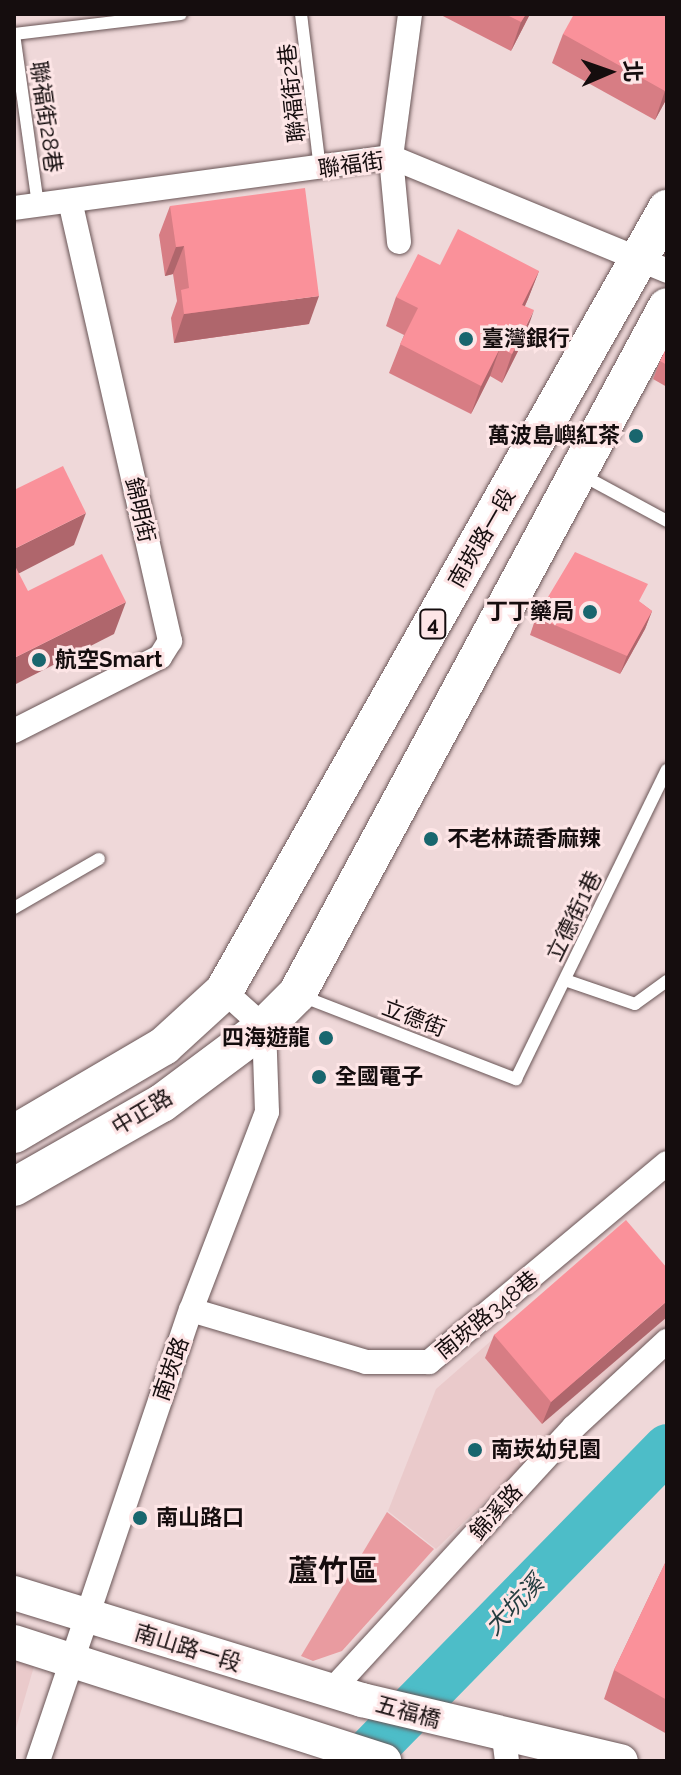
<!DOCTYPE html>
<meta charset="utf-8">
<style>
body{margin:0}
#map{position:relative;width:681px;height:1775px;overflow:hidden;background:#efd8d9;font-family:Raleway,"Noto Sans TC",sans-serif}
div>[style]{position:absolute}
.built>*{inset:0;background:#eacacb}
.green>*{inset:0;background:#e99ba0}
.river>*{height:48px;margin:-24px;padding:0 24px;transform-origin:24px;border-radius:24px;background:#4dbdc8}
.roads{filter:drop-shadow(0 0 2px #695556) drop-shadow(0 0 2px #695556)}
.lane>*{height:12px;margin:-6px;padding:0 6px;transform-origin:6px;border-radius:6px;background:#fff}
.street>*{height:24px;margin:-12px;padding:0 12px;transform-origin:12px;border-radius:12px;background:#fff}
.secondary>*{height:34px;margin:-17px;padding:0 17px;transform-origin:17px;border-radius:17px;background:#fff}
.primary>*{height:38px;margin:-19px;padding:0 19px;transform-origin:19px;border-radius:19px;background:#fff}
.wall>*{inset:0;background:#d77d84}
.shaded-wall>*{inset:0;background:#af666c}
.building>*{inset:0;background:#fa919a}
.dots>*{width:22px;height:22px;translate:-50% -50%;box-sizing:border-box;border:4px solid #fde5e6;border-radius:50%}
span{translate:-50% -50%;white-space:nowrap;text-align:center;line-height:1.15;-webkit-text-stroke:6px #fde5e6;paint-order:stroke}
.shield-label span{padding:2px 6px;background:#fde5e6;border:2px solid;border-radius:6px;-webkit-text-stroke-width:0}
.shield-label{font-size:20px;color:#150d0e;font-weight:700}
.street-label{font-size:22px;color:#150d0e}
.poi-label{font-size:22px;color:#150d0e;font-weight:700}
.left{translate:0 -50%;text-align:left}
.right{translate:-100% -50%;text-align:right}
.water-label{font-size:24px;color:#243d40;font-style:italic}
.district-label{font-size:30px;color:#150d0e;font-weight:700}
.frame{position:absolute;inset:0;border:16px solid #150d0e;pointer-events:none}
.north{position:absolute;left:569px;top:32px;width:80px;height:80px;-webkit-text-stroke:6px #fde5e6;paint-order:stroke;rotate:88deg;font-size:22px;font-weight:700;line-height:32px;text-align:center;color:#150d0e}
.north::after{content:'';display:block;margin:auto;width:28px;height:36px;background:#150d0e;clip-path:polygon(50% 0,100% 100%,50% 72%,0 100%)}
</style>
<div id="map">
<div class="built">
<div style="clip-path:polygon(614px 1233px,667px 1290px,667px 1326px,436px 1549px,388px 1511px,436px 1389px)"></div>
<div style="clip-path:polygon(14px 1650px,37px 1656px,14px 1735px)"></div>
</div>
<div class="green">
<div style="clip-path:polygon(387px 1512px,434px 1549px,342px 1651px,313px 1661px,301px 1656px)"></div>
</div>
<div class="river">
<div style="left:361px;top:1761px;width:438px;rotate:-45.6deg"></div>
</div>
<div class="roads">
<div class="lane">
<div style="left:301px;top:14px;width:156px;rotate:83deg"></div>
<div style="left:14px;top:34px;width:173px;rotate:82deg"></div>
<div style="left:14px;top:34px;width:168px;rotate:-6.8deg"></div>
<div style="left:582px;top:475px;width:97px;rotate:28.4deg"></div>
<div style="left:14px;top:908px;width:98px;rotate:-30deg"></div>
<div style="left:565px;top:980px;width:74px;rotate:18.9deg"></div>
<div style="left:635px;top:1004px;width:39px;rotate:-36deg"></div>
<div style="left:299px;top:995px;width:233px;rotate:21.2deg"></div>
<div style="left:516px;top:1079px;width:344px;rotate:-64deg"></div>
</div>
<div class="street">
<div style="left:14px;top:208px;width:380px;rotate:-7.7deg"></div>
<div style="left:391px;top:157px;width:299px;rotate:22.4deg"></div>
<div style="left:399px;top:242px;width:85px;rotate:-95.4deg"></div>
<div style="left:391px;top:157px;width:144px;rotate:-82.4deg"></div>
<div style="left:14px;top:731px;width:164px;rotate:-26.9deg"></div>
<div style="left:160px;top:657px;width:19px;rotate:-58deg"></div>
<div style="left:170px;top:641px;width:451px;rotate:-102.8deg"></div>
<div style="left:191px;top:1310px;width:183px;rotate:16.5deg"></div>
<div style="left:366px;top:1362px;width:63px"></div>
<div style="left:429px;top:1362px;width:310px;rotate:-39.9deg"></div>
<div style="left:332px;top:1690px;width:357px;rotate:-47.4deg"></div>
<div style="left:574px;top:1427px;width:127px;rotate:-42.8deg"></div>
<div style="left:504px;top:1737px;width:24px;rotate:83deg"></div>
<div style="left:38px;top:1761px;width:476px;rotate:-71.3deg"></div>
<div style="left:191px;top:1310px;width:212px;rotate:-69deg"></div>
<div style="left:267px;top:1112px;width:85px;rotate:-92deg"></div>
<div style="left:264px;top:1027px;width:54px;rotate:-138deg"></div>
</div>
<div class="secondary">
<div style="left:14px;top:1593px;width:364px;rotate:17.1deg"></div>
<div style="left:362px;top:1700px;width:266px;rotate:13.3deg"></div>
<div style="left:14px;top:1642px;width:389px;rotate:17.8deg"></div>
</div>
<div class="primary">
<div style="left:14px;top:1134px;width:174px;rotate:-30.4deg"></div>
<div style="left:164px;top:1046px;width:81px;rotate:-42.5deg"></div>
<div style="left:224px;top:991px;width:899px;rotate:-60.47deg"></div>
<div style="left:14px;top:1187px;width:170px;rotate:-29.6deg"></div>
<div style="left:162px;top:1103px;width:127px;rotate:-36.7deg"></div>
<div style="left:264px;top:1027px;width:47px;rotate:-45deg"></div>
<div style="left:297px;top:994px;width:780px;rotate:-61.69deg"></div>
</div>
</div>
<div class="wall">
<div style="clip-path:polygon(439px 14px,530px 14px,511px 51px)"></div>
<div style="clip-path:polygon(667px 14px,667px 98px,655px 120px,552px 63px,563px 34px)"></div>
<div style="clip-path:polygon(170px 206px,309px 324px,174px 343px,171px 318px,177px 301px,173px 274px,165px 276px,159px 235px)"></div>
<div style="clip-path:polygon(440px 265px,539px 271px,525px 306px,524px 339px,502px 383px,490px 376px,471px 414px,389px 373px,404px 335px,386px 326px,396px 297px)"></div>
<div style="clip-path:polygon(667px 347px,667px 387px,653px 379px,660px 361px)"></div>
<div style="clip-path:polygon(641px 603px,652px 611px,645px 629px,620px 674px,530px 635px,536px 617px)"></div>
<div style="clip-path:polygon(667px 1268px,542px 1424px,485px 1358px,494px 1335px)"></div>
<div style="clip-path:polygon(667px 1559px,667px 1734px,604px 1699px,614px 1670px)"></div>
</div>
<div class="shaded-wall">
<div style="clip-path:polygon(526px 14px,530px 14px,511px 51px,521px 22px)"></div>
<div style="clip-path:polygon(667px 88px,667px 98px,655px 120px,665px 91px)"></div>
<div style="clip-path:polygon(184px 246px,173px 274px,165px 276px,176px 247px)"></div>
<div style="clip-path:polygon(539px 271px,528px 299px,512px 333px,522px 305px)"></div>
<div style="clip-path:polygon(319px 296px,309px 324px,174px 343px,184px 314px)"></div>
<div style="clip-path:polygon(534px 310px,524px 339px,502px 383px,512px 354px)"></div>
<div style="clip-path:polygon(500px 348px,490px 376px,471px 414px,481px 386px)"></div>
<div style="clip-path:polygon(86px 513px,74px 545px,14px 576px,14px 549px)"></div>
<div style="clip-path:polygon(126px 602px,114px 634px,14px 685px,14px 658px)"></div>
<div style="clip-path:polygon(652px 611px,645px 629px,620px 674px,627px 656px)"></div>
<div style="clip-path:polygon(667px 1301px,667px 1317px,542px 1424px,551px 1402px)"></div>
</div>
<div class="building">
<div style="clip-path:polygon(505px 14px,526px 14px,521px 22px)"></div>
<div style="clip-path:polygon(574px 14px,667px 14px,667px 88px,665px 91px,563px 34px)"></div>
<div style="clip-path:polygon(305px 188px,319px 296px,184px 314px,181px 290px,189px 288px,184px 246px,176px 247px,170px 206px)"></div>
<div style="clip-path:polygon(458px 229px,539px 271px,522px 305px,534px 310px,512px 354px,500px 348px,481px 386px,400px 344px,418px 308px,396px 297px,418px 254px,440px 265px)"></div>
<div style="clip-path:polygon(667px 347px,667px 365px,660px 361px)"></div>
<div style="clip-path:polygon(63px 466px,86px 513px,14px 549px,14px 490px)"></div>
<div style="clip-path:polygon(575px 552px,648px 584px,639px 601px,652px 611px,627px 656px,536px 617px)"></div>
<div style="clip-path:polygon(102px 554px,126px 602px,14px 658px,14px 564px,28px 591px)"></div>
<div style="clip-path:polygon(626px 1220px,667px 1268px,667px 1301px,551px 1402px,494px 1335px)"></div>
<div style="clip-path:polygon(667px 1559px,667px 1700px,614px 1670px)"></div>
</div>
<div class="dots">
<div style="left:466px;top:339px;background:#19666e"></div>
<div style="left:636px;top:436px;background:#19666e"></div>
<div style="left:590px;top:612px;background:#19666e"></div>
<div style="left:39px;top:660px;background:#19666e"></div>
<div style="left:431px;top:839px;background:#19666e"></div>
<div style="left:326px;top:1038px;background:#19666e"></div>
<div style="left:319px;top:1077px;background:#19666e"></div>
<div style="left:475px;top:1450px;background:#19666e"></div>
<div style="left:140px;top:1518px;background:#19666e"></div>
</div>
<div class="shield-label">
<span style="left:433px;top:624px">4</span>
</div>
<div class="street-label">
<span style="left:292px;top:93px;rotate:-96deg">聯福街2巷</span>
<span style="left:46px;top:117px;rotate:82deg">聯福街28巷</span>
<span style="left:351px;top:165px;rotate:-8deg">聯福街</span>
<span style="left:140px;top:510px;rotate:77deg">錦明街</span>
<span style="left:482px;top:538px;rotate:-60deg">南崁路一段</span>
<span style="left:574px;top:916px;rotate:-64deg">立德街1巷</span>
<span style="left:414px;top:1018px;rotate:21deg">立德街</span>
<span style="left:142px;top:1112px;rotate:-31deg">中正路</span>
<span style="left:487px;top:1315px;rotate:-39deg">南崁路348巷</span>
<span style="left:171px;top:1369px;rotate:-71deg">南崁路</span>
<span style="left:496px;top:1512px;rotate:-48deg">錦溪路</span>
<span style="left:188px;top:1648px;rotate:17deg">南山路一段</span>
<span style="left:408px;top:1712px;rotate:15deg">五福橋</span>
</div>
<div class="poi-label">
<span class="left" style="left:482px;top:339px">臺灣銀行</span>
<span class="right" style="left:620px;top:436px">萬波島嶼紅茶</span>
<span class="right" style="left:574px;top:612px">丁丁藥局</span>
<span class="left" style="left:55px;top:660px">航空Smart</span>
<span class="left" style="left:447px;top:839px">不老林蔬香麻辣</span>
<span class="right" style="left:310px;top:1038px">四海遊龍</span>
<span class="left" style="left:335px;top:1077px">全國電子</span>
<span class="left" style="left:491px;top:1450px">南崁幼兒園</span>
<span class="left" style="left:156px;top:1518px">南山路口</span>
</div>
<div class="water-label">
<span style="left:514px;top:1605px;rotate:-46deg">大坑溪</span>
</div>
<div class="district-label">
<span style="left:333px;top:1571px">蘆竹區</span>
</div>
<div class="frame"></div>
<div class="north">北</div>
</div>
